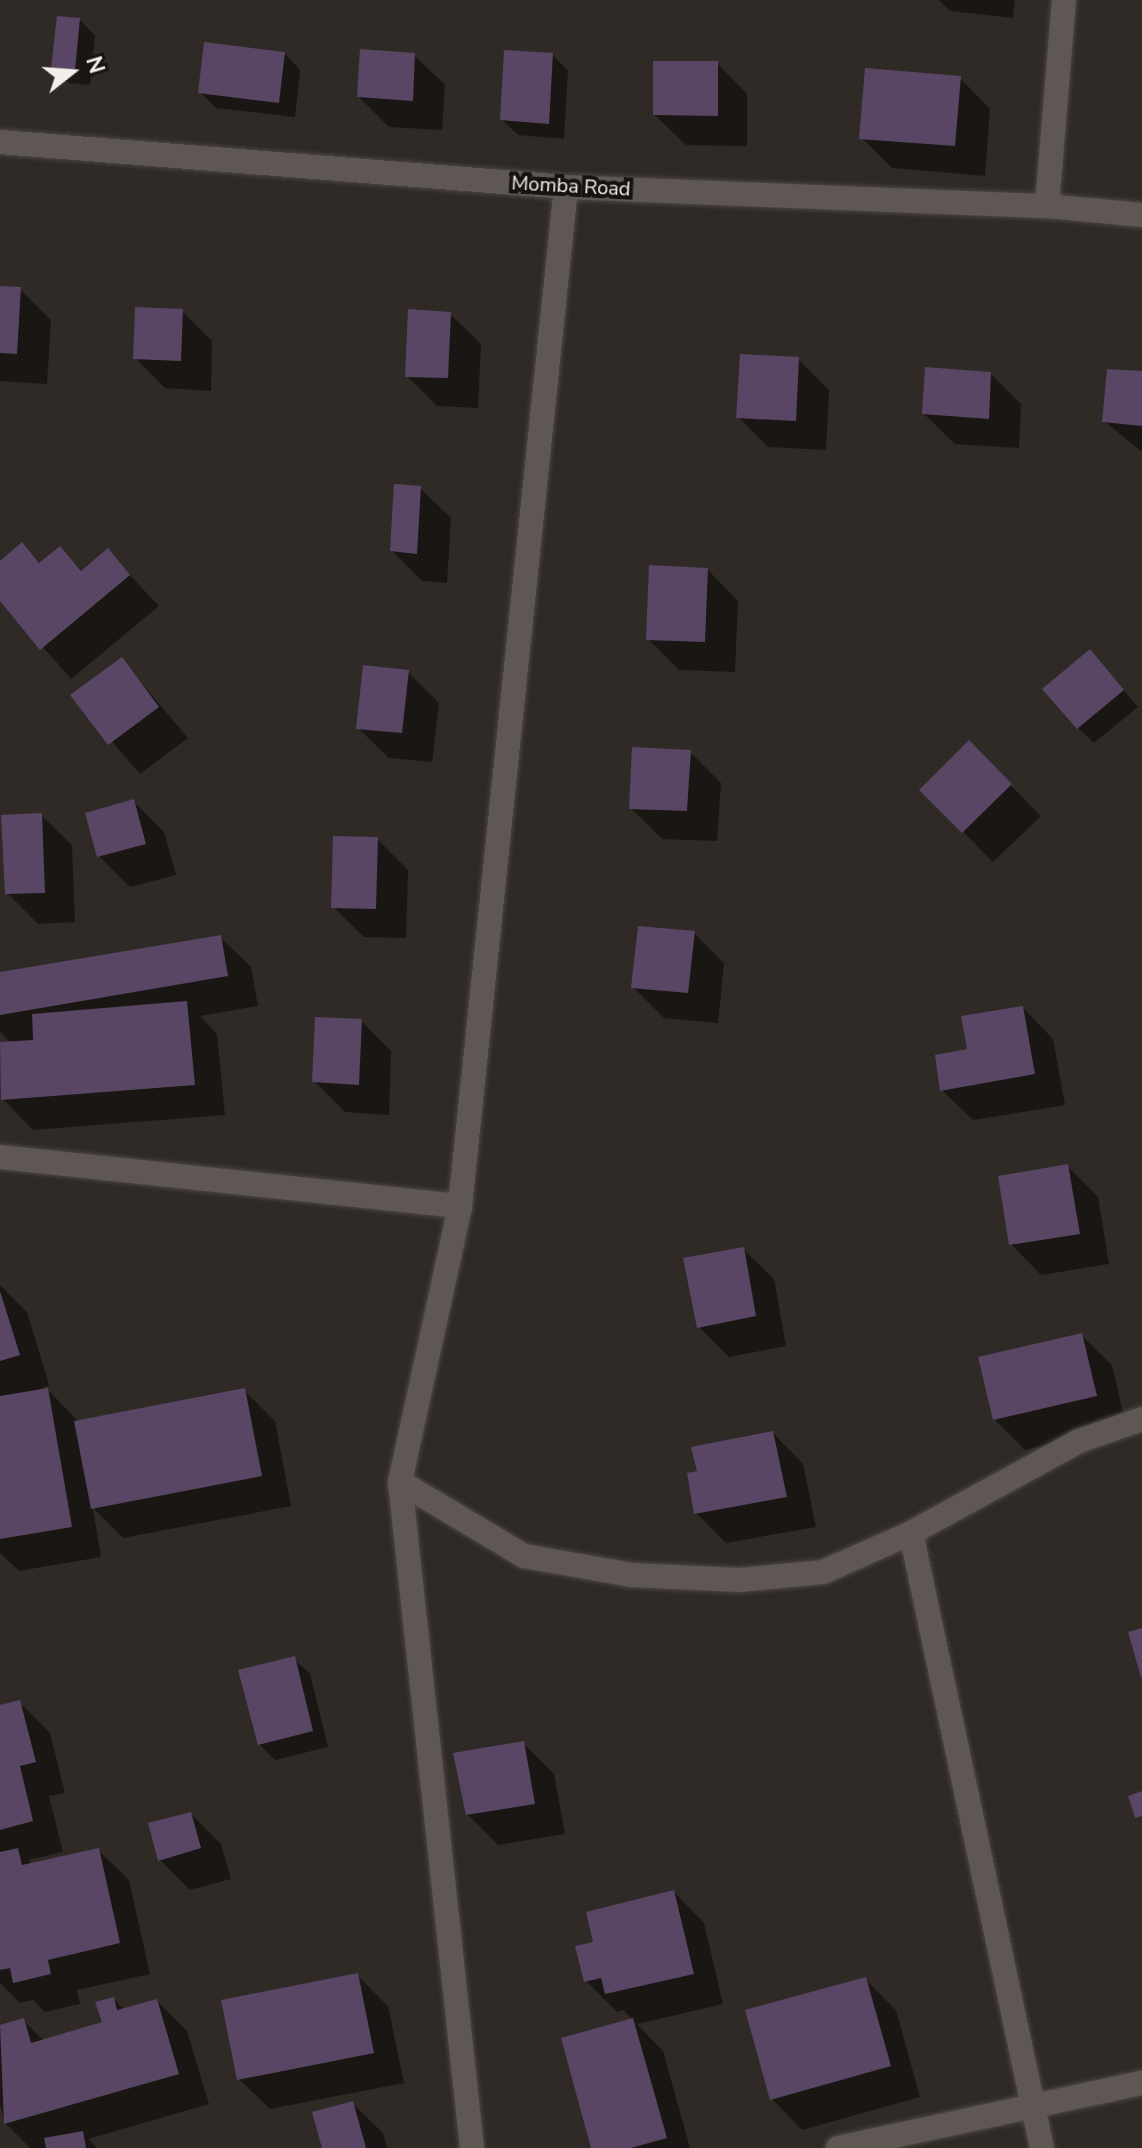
<!DOCTYPE html>
<style>
body{margin:0}
#map{position:relative;width:1142px;height:2148px;overflow:hidden;background:#302a26;font-family:"Nunito Sans",sans-serif}
div>[style]{position:absolute}
.shadow>*{inset:0;background:#0007}
.building>*{inset:0;background:#584664}
.roads{filter:drop-shadow(0 0 2px #4c4744) drop-shadow(0 0 2px #4c4744)}
.minor>*{height:24px;margin:-12px;padding:0 12px;transform-origin:12px;border-radius:12px;background:#5e5753}
span{translate:-50% -50%;white-space:nowrap;text-align:center;line-height:1.15;-webkit-text-stroke:8px #161311;paint-order:stroke}
.street-label{font-size:20px;color:#f2eeec}
.north{position:absolute;left:32px;top:32px;width:80px;height:80px;-webkit-text-stroke:6px #161311;paint-order:stroke;rotate:73deg;font-size:22px;font-weight:700;line-height:32px;text-align:center;color:#f2eeec}
.north::after{content:'';display:block;margin:auto;width:28px;height:36px;background:#f2eeec;clip-path:polygon(50% 0,100% 100%,50% 72%,0 100%)}
</style>
<div id="map">
<div class="shadow">
<div style="clip-path:polygon(939px 0,1015px 0,1013px 18px,950px 11px)"></div>
<div style="clip-path:polygon(80px 20px,95px 36px,90px 85px,69px 83px,53px 67px)"></div>
<div style="clip-path:polygon(285px 54px,300px 70px,295px 117px,216px 108px,200px 92px)"></div>
<div style="clip-path:polygon(414px 55px,445px 85px,442px 130px,389px 127px,359px 97px)"></div>
<div style="clip-path:polygon(553px 55px,568px 71px,564px 139px,518px 135px,502px 120px)"></div>
<div style="clip-path:polygon(717px 63px,747px 94px,747px 146px,686px 145px,655px 115px)"></div>
<div style="clip-path:polygon(960px 78px,990px 109px,985px 176px,892px 168px,862px 138px)"></div>
<div style="clip-path:polygon(0 288px,20px 289px,51px 320px,47px 384px,0 381px)"></div>
<div style="clip-path:polygon(182px 311px,212px 341px,211px 391px,165px 388px,135px 358px)"></div>
<div style="clip-path:polygon(450px 314px,481px 344px,478px 408px,437px 406px,407px 376px)"></div>
<div style="clip-path:polygon(798px 359px,829px 390px,826px 450px,768px 447px,738px 417px)"></div>
<div style="clip-path:polygon(1142px 373px,1142px 452px,1104px 421px)"></div>
<div style="clip-path:polygon(991px 374px,1021px 404px,1019px 448px,955px 444px,924px 414px)"></div>
<div style="clip-path:polygon(420px 488px,451px 518px,447px 583px,422px 581px,392px 551px)"></div>
<div style="clip-path:polygon(22px 545px,41px 564px,59px 548px,83px 572px,107px 551px,159px 606px,71px 679px,0 598px,0 564px)"></div>
<div style="clip-path:polygon(708px 570px,738px 601px,735px 672px,679px 670px,648px 639px)"></div>
<div style="clip-path:polygon(1090px 651px,1138px 707px,1094px 743px,1078px 728px)"></div>
<div style="clip-path:polygon(122px 660px,188px 738px,140px 774px,73px 696px)"></div>
<div style="clip-path:polygon(408px 672px,439px 703px,432px 762px,389px 758px,358px 728px)"></div>
<div style="clip-path:polygon(969px 743px,1041px 816px,993px 862px,922px 790px)"></div>
<div style="clip-path:polygon(690px 752px,721px 783px,717px 841px,662px 839px,631px 808px)"></div>
<div style="clip-path:polygon(133px 801px,164px 832px,176px 875px,130px 887px,99px 856px)"></div>
<div style="clip-path:polygon(41px 815px,72px 845px,75px 922px,38px 924px,7px 893px)"></div>
<div style="clip-path:polygon(377px 839px,408px 870px,406px 938px,364px 937px,333px 907px)"></div>
<div style="clip-path:polygon(694px 933px,724px 963px,718px 1023px,664px 1018px,633px 987px)"></div>
<div style="clip-path:polygon(220px 937px,251px 967px,258px 1006px,200px 1016px,217px 1034px,225px 1115px,33px 1130px,3px 1099px,0 1044px,11px 1043px,0 1032px,0 974px)"></div>
<div style="clip-path:polygon(1023px 1008px,1053px 1039px,1065px 1105px,973px 1120px,942px 1090px)"></div>
<div style="clip-path:polygon(361px 1021px,391px 1051px,389px 1115px,345px 1112px,314px 1081px)"></div>
<div style="clip-path:polygon(1068px 1167px,1098px 1197px,1109px 1264px,1041px 1275px,1011px 1244px)"></div>
<div style="clip-path:polygon(743px 1249px,774px 1279px,786px 1346px,729px 1357px,699px 1327px)"></div>
<div style="clip-path:polygon(0 1285px,27px 1312px,49px 1385px,35px 1392px,48px 1390px,78px 1421px,244px 1390px,275px 1421px,291px 1506px,123px 1538px,93px 1508px,101px 1557px,19px 1571px,0 1553px)"></div>
<div style="clip-path:polygon(1081px 1335px,1112px 1365px,1126px 1426px,1025px 1450px,994px 1419px)"></div>
<div style="clip-path:polygon(773px 1433px,803px 1464px,816px 1527px,726px 1543px,696px 1513px,699px 1473px)"></div>
<div style="clip-path:polygon(294px 1659px,310px 1674px,328px 1747px,275px 1760px,259px 1744px)"></div>
<div style="clip-path:polygon(20px 1703px,50px 1733px,65px 1793px,49px 1796px,63px 1852px,28px 1860px,32px 1864px,98px 1850px,129px 1880px,150px 1974px,77px 1990px,80px 2004px,45px 2012px,33px 2000px,20px 2003px,0 1983px,0 1707px)"></div>
<div style="clip-path:polygon(523px 1743px,554px 1774px,565px 1834px,498px 1845px,467px 1814px)"></div>
<div style="clip-path:polygon(191px 1814px,221px 1844px,231px 1879px,190px 1890px,160px 1860px)"></div>
<div style="clip-path:polygon(674px 1892px,704px 1923px,723px 2004px,637px 2024px,663px 2051px,690px 2148px,593px 2148px,633px 2020px,623px 2010px,617px 2012px,586px 1981px)"></div>
<div style="clip-path:polygon(357px 1975px,388px 2006px,404px 2083px,270px 2109px,239px 2079px)"></div>
<div style="clip-path:polygon(865px 1979px,896px 2010px,920px 2097px,802px 2130px,772px 2099px)"></div>
<div style="clip-path:polygon(114px 1999px,124px 2010px,157px 2001px,187px 2031px,209px 2104px,88px 2139px,97px 2148px,30px 2148px,5px 2123px,0 2105px,0 2027px,23px 2020px,44px 2041px,104px 2024px)"></div>
<div style="clip-path:polygon(352px 2103px,383px 2133px,387px 2148px,324px 2148px)"></div>
</div>
<div class="building">
<div style="clip-path:polygon(57px 16px,80px 18px,75px 70px,51px 68px)"></div>
<div style="clip-path:polygon(204px 42px,285px 52px,279px 103px,198px 93px)"></div>
<div style="clip-path:polygon(360px 49px,415px 53px,413px 101px,357px 97px)"></div>
<div style="clip-path:polygon(504px 50px,553px 53px,549px 124px,500px 120px)"></div>
<div style="clip-path:polygon(653px 61px,718px 61px,718px 116px,653px 115px)"></div>
<div style="clip-path:polygon(865px 68px,961px 76px,955px 146px,859px 139px)"></div>
<div style="clip-path:polygon(0 286px,21px 287px,17px 354px,0 353px)"></div>
<div style="clip-path:polygon(135px 307px,183px 309px,181px 361px,133px 359px)"></div>
<div style="clip-path:polygon(408px 309px,451px 312px,448px 378px,405px 377px)"></div>
<div style="clip-path:polygon(740px 354px,799px 357px,796px 421px,736px 418px)"></div>
<div style="clip-path:polygon(925px 367px,991px 372px,989px 419px,922px 414px)"></div>
<div style="clip-path:polygon(1107px 369px,1142px 371px,1142px 426px,1102px 422px)"></div>
<div style="clip-path:polygon(394px 484px,421px 486px,417px 554px,390px 551px)"></div>
<div style="clip-path:polygon(22px 542px,39px 563px,60px 546px,81px 571px,108px 548px,130px 575px,40px 650px,0 601px,0 561px)"></div>
<div style="clip-path:polygon(649px 565px,708px 568px,705px 642px,646px 640px)"></div>
<div style="clip-path:polygon(1090px 649px,1124px 690px,1077px 729px,1042px 689px)"></div>
<div style="clip-path:polygon(122px 657px,159px 707px,108px 745px,70px 695px)"></div>
<div style="clip-path:polygon(363px 665px,409px 670px,402px 733px,356px 729px)"></div>
<div style="clip-path:polygon(969px 740px,1012px 784px,962px 833px,919px 790px)"></div>
<div style="clip-path:polygon(632px 747px,691px 750px,687px 811px,629px 809px)"></div>
<div style="clip-path:polygon(134px 799px,146px 844px,97px 857px,85px 813px)"></div>
<div style="clip-path:polygon(42px 813px,45px 893px,5px 894px,1px 815px)"></div>
<div style="clip-path:polygon(333px 836px,378px 837px,376px 909px,331px 908px)"></div>
<div style="clip-path:polygon(638px 926px,695px 931px,688px 993px,631px 988px)"></div>
<div style="clip-path:polygon(221px 935px,228px 976px,0 1015px,0 972px)"></div>
<div style="clip-path:polygon(187px 1001px,195px 1085px,1px 1100px,0 1042px,33px 1040px,32px 1014px)"></div>
<div style="clip-path:polygon(1023px 1006px,1035px 1074px,940px 1091px,935px 1055px,967px 1049px,961px 1016px)"></div>
<div style="clip-path:polygon(315px 1017px,362px 1019px,359px 1085px,312px 1082px)"></div>
<div style="clip-path:polygon(1068px 1164px,1080px 1234px,1009px 1245px,998px 1176px)"></div>
<div style="clip-path:polygon(744px 1247px,756px 1316px,697px 1328px,683px 1258px)"></div>
<div style="clip-path:polygon(0 1291px,20px 1355px,0 1361px)"></div>
<div style="clip-path:polygon(1082px 1333px,1097px 1396px,993px 1420px,978px 1357px)"></div>
<div style="clip-path:polygon(48px 1388px,72px 1527px,0 1539px,0 1396px)"></div>
<div style="clip-path:polygon(245px 1388px,262px 1476px,91px 1509px,74px 1421px)"></div>
<div style="clip-path:polygon(773px 1431px,787px 1497px,694px 1514px,687px 1473px,697px 1471px,691px 1447px)"></div>
<div style="clip-path:polygon(1142px 1628px,1142px 1677px,1141px 1677px,1128px 1632px)"></div>
<div style="clip-path:polygon(295px 1656px,313px 1731px,258px 1745px,238px 1670px)"></div>
<div style="clip-path:polygon(20px 1700px,36px 1762px,20px 1766px,33px 1821px,0 1830px,0 1705px)"></div>
<div style="clip-path:polygon(524px 1741px,535px 1804px,466px 1815px,453px 1753px)"></div>
<div style="clip-path:polygon(1142px 1791px,1142px 1816px,1135px 1818px,1128px 1796px)"></div>
<div style="clip-path:polygon(191px 1812px,201px 1848px,158px 1861px,148px 1823px)"></div>
<div style="clip-path:polygon(18px 1848px,22px 1865px,99px 1848px,120px 1943px,48px 1960px,51px 1974px,13px 1983px,10px 1968px,0 1970px,0 1852px)"></div>
<div style="clip-path:polygon(674px 1890px,694px 1974px,605px 1994px,601px 1978px,584px 1982px,575px 1946px,593px 1942px,586px 1912px)"></div>
<div style="clip-path:polygon(358px 1973px,374px 2053px,237px 2080px,221px 2000px)"></div>
<div style="clip-path:polygon(866px 1977px,891px 2066px,770px 2100px,745px 2010px)"></div>
<div style="clip-path:polygon(114px 1997px,117px 2010px,157px 1999px,179px 2074px,4px 2124px,0 2025px,24px 2018px,31px 2043px,102px 2022px,95px 2002px)"></div>
<div style="clip-path:polygon(633px 2018px,667px 2138px,631px 2148px,591px 2148px,561px 2038px)"></div>
<div style="clip-path:polygon(353px 2101px,366px 2148px,322px 2148px,312px 2112px)"></div>
<div style="clip-path:polygon(83px 2131px,86px 2148px,46px 2148px,44px 2138px)"></div>
</div>
<div class="roads">
<div class="minor">
<div style="left:0;top:142px;width:568px;rotate:4.55deg"></div>
<div style="left:566px;top:187px;width:481px;rotate:2.3deg"></div>
<div style="left:1047px;top:206px;width:95px;rotate:5.4deg"></div>
<div style="left:1047px;top:206px;width:207px;rotate:-85.3deg"></div>
<div style="left:0;top:1157px;width:463px;rotate:6.1deg"></div>
<div style="left:400px;top:1482px;width:144px;rotate:30.8deg"></div>
<div style="left:524px;top:1556px;width:110px;rotate:10deg"></div>
<div style="left:632px;top:1575px;width:107px;rotate:2.7deg"></div>
<div style="left:739px;top:1580px;width:84px;rotate:-5.4deg"></div>
<div style="left:823px;top:1572px;width:96px;rotate:-23.9deg"></div>
<div style="left:911px;top:1533px;width:192px;rotate:-28.7deg"></div>
<div style="left:1079px;top:1441px;width:67px;rotate:-19.2deg"></div>
<div style="left:911px;top:1533px;width:629px;rotate:77.98deg"></div>
<div style="left:472px;top:2148px;width:670px;rotate:-96.17deg"></div>
<div style="left:400px;top:1482px;width:282px;rotate:-77.7deg"></div>
<div style="left:460px;top:1206px;width:1024px;rotate:-84.06deg"></div>
<div style="left:838px;top:2148px;width:311px;rotate:-12.1deg"></div>
</div>
</div>
<div class="street-label">
<span style="left:571px;top:186px;rotate:3deg">Momba Road</span>
</div>
<div class="north">N</div>
</div>
